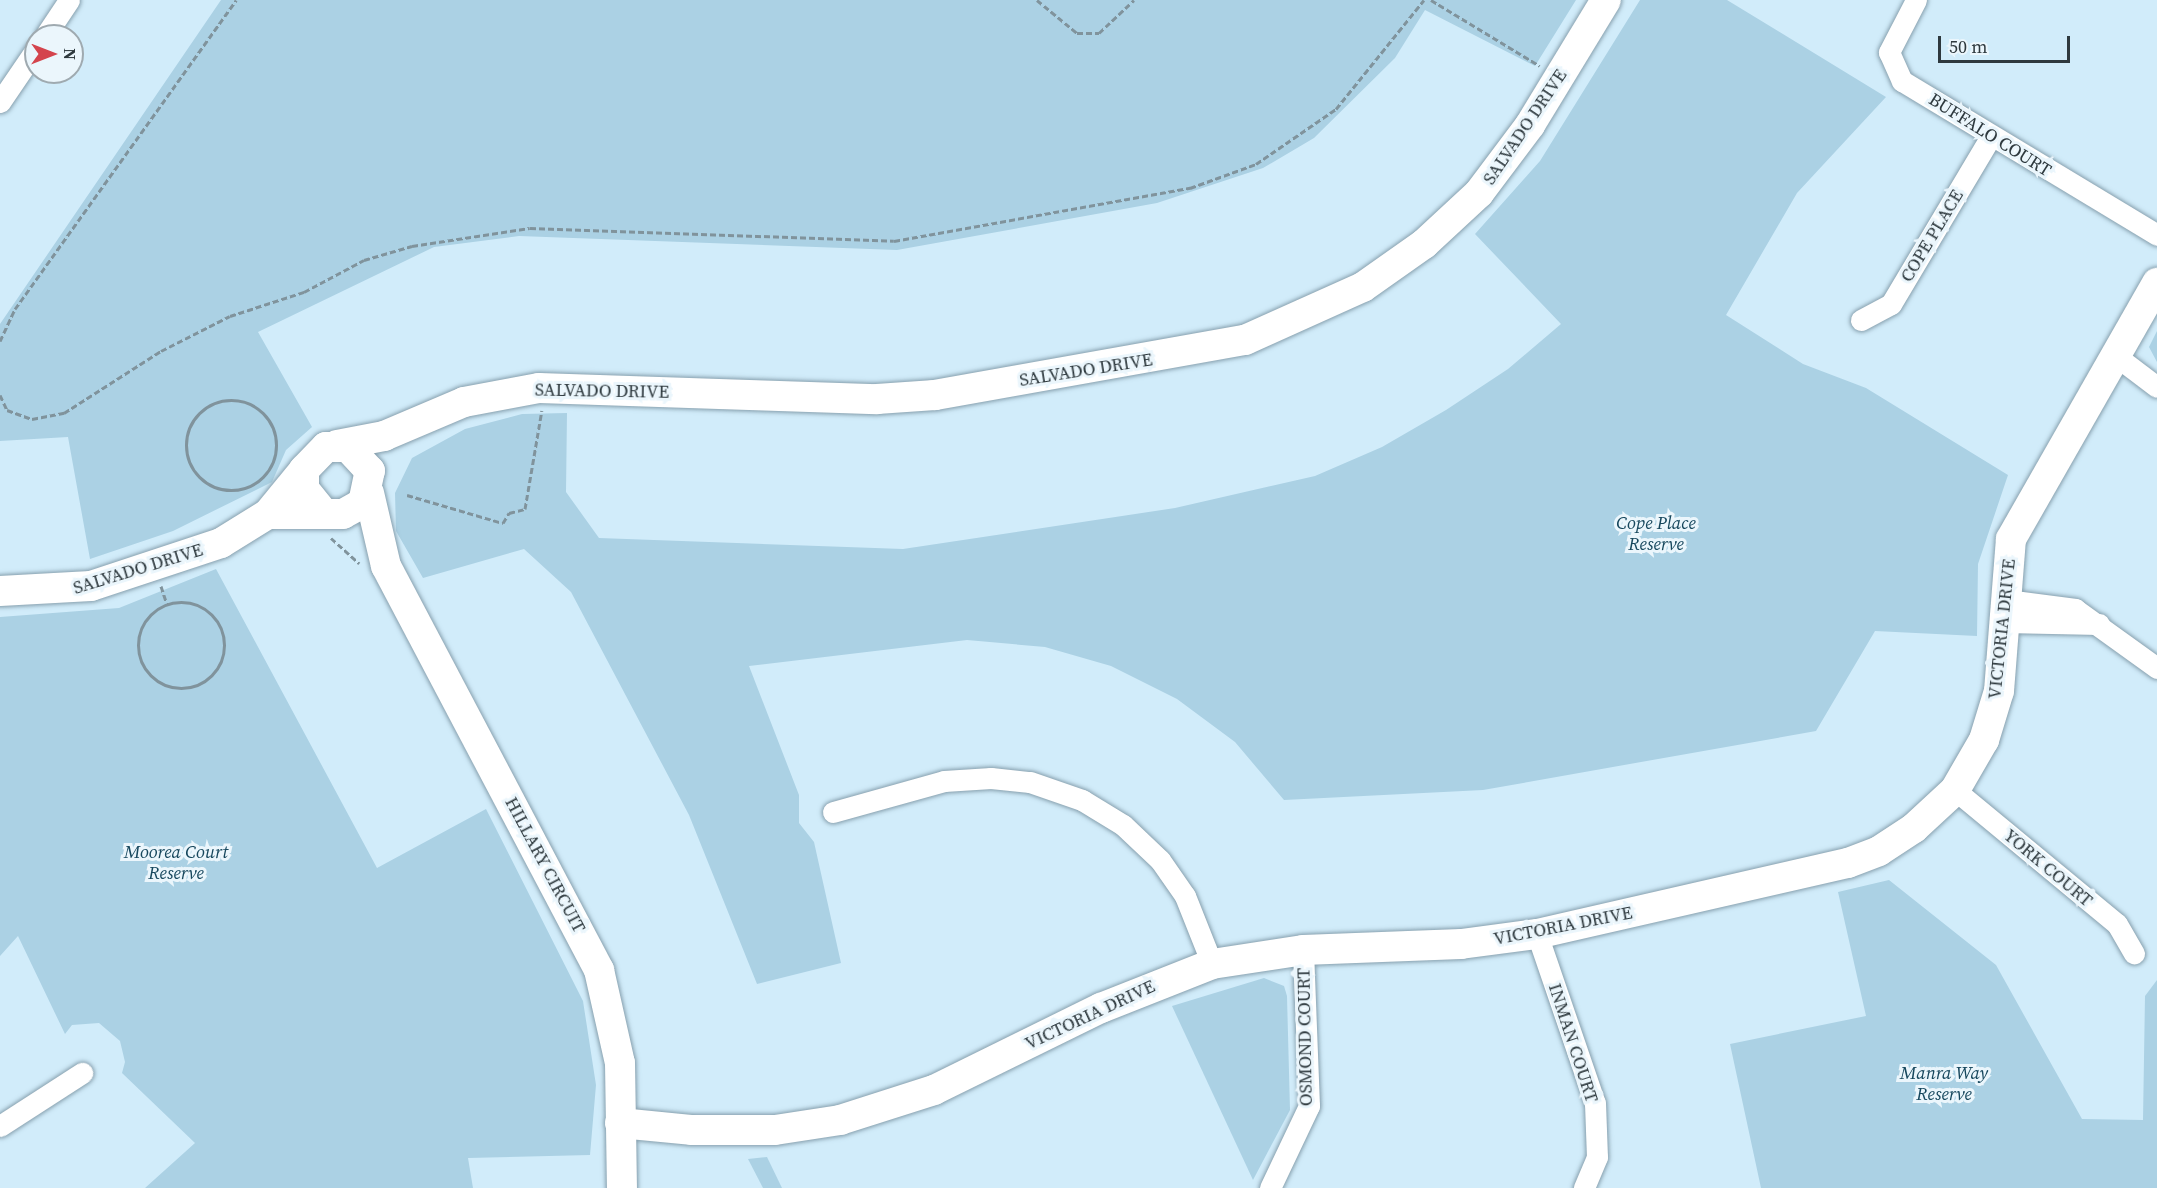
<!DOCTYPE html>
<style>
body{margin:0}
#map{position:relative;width:2157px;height:1188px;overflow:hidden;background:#d1ecfa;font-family:"Source Serif 4",serif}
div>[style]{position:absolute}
.green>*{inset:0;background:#abd1e4}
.path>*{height:3px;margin-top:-1.5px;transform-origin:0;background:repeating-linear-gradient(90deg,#80939c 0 6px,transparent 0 9px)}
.path>.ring{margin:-1.5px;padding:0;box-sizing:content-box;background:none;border:3px solid #80939c;border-radius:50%}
.roads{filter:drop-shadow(0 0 2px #87a0ae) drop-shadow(0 0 2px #87a0ae)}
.street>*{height:21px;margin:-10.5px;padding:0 10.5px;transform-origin:10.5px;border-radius:10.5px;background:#fff}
.secondary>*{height:30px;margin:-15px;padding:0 15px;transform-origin:15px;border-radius:15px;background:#fff}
span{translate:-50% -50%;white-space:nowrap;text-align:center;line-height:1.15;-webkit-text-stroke:6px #ebf6fc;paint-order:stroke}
.street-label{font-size:18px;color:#2e393e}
.park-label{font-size:18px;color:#16475d;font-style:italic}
.north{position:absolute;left:24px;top:24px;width:60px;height:60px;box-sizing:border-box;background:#ebf6fc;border:2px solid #9faab0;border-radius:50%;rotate:90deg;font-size:16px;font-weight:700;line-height:24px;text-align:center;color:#2e393e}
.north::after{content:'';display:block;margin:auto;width:21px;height:27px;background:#d4444d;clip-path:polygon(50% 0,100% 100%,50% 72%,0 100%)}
.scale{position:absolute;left:1938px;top:36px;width:132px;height:27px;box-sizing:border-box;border:3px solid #2e393e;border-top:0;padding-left:8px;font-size:18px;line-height:21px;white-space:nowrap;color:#2e393e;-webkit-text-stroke:4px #ebf6fc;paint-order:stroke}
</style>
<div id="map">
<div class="green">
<div style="clip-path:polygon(221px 0,1576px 0,1535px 66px,1425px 10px,1395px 58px,1314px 138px,1263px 168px,1157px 203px,897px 250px,519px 236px,434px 247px,258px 332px,312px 427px,286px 450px,272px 482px,173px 531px,90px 559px,68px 437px,0 441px,0 324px)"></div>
<div style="clip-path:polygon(1640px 0,1727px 0,1886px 97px,1797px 193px,1726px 315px,1803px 364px,1866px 388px,2008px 475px,1978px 564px,1977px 636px,1875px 631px,1816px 731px,1483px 790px,1284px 800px,1235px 742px,1177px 699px,1111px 666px,1045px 647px,967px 640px,749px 666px,799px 795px,799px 823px,814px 842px,841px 963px,757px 984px,689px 815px,571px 592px,524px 549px,423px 578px,396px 531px,395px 493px,412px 458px,465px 429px,522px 414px,567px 413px,566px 492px,599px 538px,903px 549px,1175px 508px,1315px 476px,1382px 447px,1446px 410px,1508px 369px,1561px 324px,1475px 234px,1540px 161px)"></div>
<div style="clip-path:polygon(2157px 331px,2157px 362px,2149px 347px)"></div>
<div style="clip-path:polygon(216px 569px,377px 868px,486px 809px,583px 1001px,596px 1085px,590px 1155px,468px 1158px,473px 1188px,145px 1188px,195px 1143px,122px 1073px,125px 1062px,120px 1041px,99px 1023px,72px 1025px,65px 1034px,18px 936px,0 956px,0 617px,119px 608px)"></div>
<div style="clip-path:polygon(1889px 880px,1996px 965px,2082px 1119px,2143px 1120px,2145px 996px,2157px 980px,2157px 1188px,1761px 1188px,1730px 1044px,1866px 1016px,1838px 892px)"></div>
<div style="clip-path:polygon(1264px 978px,1284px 986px,1287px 996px,1290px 1110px,1253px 1180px,1172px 1006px)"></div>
<div style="clip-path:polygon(767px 1157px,782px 1188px,763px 1188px,748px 1159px)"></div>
</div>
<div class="path">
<div style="left:1037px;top:0;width:52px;rotate:39.5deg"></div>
<div style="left:1077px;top:33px;width:22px"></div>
<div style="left:1099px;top:33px;width:48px;rotate:-43.3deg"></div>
<div style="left:1431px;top:0;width:127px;rotate:31.2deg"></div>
<div style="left:0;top:341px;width:35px;rotate:-65deg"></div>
<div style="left:15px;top:309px;width:380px;rotate:-54.4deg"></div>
<div style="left:0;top:395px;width:17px;rotate:65deg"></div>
<div style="left:7px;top:410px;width:27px;rotate:20deg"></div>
<div style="left:32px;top:419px;width:33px;rotate:-11deg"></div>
<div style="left:64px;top:413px;width:115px;rotate:-32.6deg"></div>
<div style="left:161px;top:351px;width:77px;rotate:-26.9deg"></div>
<div style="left:230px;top:316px;width:78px;rotate:-18deg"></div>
<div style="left:304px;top:292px;width:68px;rotate:-28.1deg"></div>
<div style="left:364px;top:260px;width:50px;rotate:-16.3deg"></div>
<div style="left:412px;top:246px;width:119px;rotate:-8.7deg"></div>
<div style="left:530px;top:228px;width:364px;rotate:2deg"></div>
<div style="left:894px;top:241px;width:301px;rotate:-10.2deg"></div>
<div style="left:1190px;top:188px;width:70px;rotate:-20deg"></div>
<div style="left:1256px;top:164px;width:97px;rotate:-34.5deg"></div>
<div style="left:1336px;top:109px;width:140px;rotate:-51.1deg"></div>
<div class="ring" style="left:186px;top:400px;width:87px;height:87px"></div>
<div style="left:407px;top:495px;width:100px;rotate:16.3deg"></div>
<div style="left:503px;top:523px;width:12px;rotate:-59deg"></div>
<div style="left:509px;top:513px;width:16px;rotate:-14deg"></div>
<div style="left:525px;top:509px;width:100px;rotate:-80.3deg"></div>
<div style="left:331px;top:538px;width:38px;rotate:42deg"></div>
<div style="left:161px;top:586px;width:19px;rotate:72deg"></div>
<div class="ring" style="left:138px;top:602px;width:83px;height:83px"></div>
</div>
<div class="roads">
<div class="street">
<div style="left:1916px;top:0;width:59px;rotate:117.4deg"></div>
<div style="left:1889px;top:52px;width:32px;rotate:66deg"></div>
<div style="left:1902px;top:81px;width:298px;rotate:31.1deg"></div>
<div style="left:45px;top:36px;width:43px;rotate:-56.3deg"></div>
<div style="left:0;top:102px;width:64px;rotate:-55.8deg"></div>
<div style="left:1861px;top:320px;width:34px;rotate:-28deg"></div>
<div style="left:1891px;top:304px;width:193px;rotate:-59.2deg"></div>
<div style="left:2116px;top:356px;width:51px;rotate:37.1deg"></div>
<div style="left:2006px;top:600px;width:70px;rotate:7.4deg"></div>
<div style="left:2075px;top:609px;width:101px;rotate:35.7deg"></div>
<div style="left:2004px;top:622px;width:95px;rotate:1.2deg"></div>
<div style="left:1955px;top:790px;width:210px;rotate:39.6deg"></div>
<div style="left:2117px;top:924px;width:34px;rotate:60deg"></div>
<div style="left:833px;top:812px;width:115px;rotate:-15.6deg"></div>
<div style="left:944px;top:781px;width:47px;rotate:-3.7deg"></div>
<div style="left:991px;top:778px;width:39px;rotate:6deg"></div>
<div style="left:1030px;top:782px;width:55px;rotate:19.1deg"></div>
<div style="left:1082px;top:800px;width:48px;rotate:31.4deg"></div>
<div style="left:1123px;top:825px;width:51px;rotate:43.4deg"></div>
<div style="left:1160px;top:860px;width:44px;rotate:55.2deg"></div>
<div style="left:1185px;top:896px;width:73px;rotate:68.3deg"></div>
<div style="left:1537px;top:934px;width:179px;rotate:71.1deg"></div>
<div style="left:1595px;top:1103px;width:54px;rotate:87.9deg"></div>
<div style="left:1597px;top:1157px;width:34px;rotate:113deg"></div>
<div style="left:0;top:1126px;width:98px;rotate:-32.9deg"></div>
<div style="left:1270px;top:1188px;width:91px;rotate:-64.6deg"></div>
<div style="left:1309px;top:1106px;width:156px;rotate:-92.2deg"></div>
</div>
<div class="secondary">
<div style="left:337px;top:445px;width:48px;rotate:-10.8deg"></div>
<div style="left:384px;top:436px;width:87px;rotate:-23deg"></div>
<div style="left:464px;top:402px;width:76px;rotate:-10.6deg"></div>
<div style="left:539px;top:388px;width:338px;rotate:1.9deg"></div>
<div style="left:877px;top:399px;width:58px;rotate:-3.9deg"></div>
<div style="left:935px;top:395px;width:315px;rotate:-10.1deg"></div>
<div style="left:1245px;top:340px;width:129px;rotate:-24.2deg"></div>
<div style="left:1363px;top:287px;width:75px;rotate:-35.2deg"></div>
<div style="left:1424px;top:244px;width:75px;rotate:-42.8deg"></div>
<div style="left:1479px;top:193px;width:85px;rotate:-53.1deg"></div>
<div style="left:1530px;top:125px;width:146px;rotate:-58.7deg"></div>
<div style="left:369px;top:493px;width:75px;rotate:76.9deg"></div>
<div style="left:386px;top:566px;width:457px;rotate:62.2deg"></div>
<div style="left:599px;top:970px;width:95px;rotate:77.3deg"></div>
<div style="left:620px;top:1063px;width:125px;rotate:89.1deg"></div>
<div style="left:268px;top:514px;width:75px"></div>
<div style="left:343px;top:514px;width:23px;rotate:-29deg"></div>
<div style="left:363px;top:503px;width:33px;rotate:-78deg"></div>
<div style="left:370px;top:471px;width:33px;rotate:-133deg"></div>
<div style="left:348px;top:447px;width:22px;rotate:180deg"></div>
<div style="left:326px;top:447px;width:32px;rotate:134deg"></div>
<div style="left:304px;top:470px;width:19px;rotate:90deg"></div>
<div style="left:304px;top:489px;width:28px;rotate:51deg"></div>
<div style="left:0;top:591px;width:91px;rotate:-3.1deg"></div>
<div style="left:91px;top:586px;width:137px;rotate:-18.3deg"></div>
<div style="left:221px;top:543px;width:55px;rotate:-31.7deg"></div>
<div style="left:268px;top:514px;width:57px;rotate:-50.7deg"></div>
<div style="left:620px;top:1123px;width:71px;rotate:5.6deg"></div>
<div style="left:691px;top:1130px;width:84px"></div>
<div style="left:775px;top:1130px;width:66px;rotate:-8.7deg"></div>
<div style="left:840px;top:1120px;width:99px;rotate:-17.7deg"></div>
<div style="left:934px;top:1090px;width:186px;rotate:-26.2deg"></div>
<div style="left:1101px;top:1008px;width:119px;rotate:-21.6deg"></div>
<div style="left:1212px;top:964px;width:92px;rotate:-8.7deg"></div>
<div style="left:1303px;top:950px;width:158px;rotate:-2.2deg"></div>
<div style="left:1461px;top:944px;width:77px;rotate:-7.5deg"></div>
<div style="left:1537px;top:934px;width:319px;rotate:-12.9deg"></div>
<div style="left:1848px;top:863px;width:33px;rotate:-21deg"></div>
<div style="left:1879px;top:851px;width:42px;rotate:-33.3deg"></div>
<div style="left:1914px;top:828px;width:56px;rotate:-42.8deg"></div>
<div style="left:1955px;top:790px;width:58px;rotate:-59.9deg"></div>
<div style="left:1984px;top:740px;width:51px;rotate:-73deg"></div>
<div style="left:1999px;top:691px;width:152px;rotate:-85.5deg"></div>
<div style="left:2011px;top:539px;width:295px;rotate:-60.3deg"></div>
</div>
</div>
<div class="street-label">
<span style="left:1525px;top:127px;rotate:-56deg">SALVADO DRIVE</span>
<span style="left:1990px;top:135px;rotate:32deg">BUFFALO COURT</span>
<span style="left:1932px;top:236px;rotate:-59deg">COPE PLACE</span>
<span style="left:1086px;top:370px;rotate:-9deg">SALVADO DRIVE</span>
<span style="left:602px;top:391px;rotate:1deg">SALVADO DRIVE</span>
<span style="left:138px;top:569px;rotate:-17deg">SALVADO DRIVE</span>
<span style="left:2002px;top:629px;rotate:-84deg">VICTORIA DRIVE</span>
<span style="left:545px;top:865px;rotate:62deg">HILLARY CIRCUIT</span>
<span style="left:2048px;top:868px;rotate:40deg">YORK COURT</span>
<span style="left:1563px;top:926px;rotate:-11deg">VICTORIA DRIVE</span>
<span style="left:1090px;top:1015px;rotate:-25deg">VICTORIA DRIVE</span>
<span style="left:1305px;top:1037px;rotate:-91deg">OSMOND COURT</span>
<span style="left:1573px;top:1043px;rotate:72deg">INMAN COURT</span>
</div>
<div class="park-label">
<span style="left:1656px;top:534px">Cope Place<br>Reserve</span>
<span style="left:176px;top:863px">Moorea Court<br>Reserve</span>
<span style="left:1944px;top:1084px">Manra Way<br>Reserve</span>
</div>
<div class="north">N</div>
<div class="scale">50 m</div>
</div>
